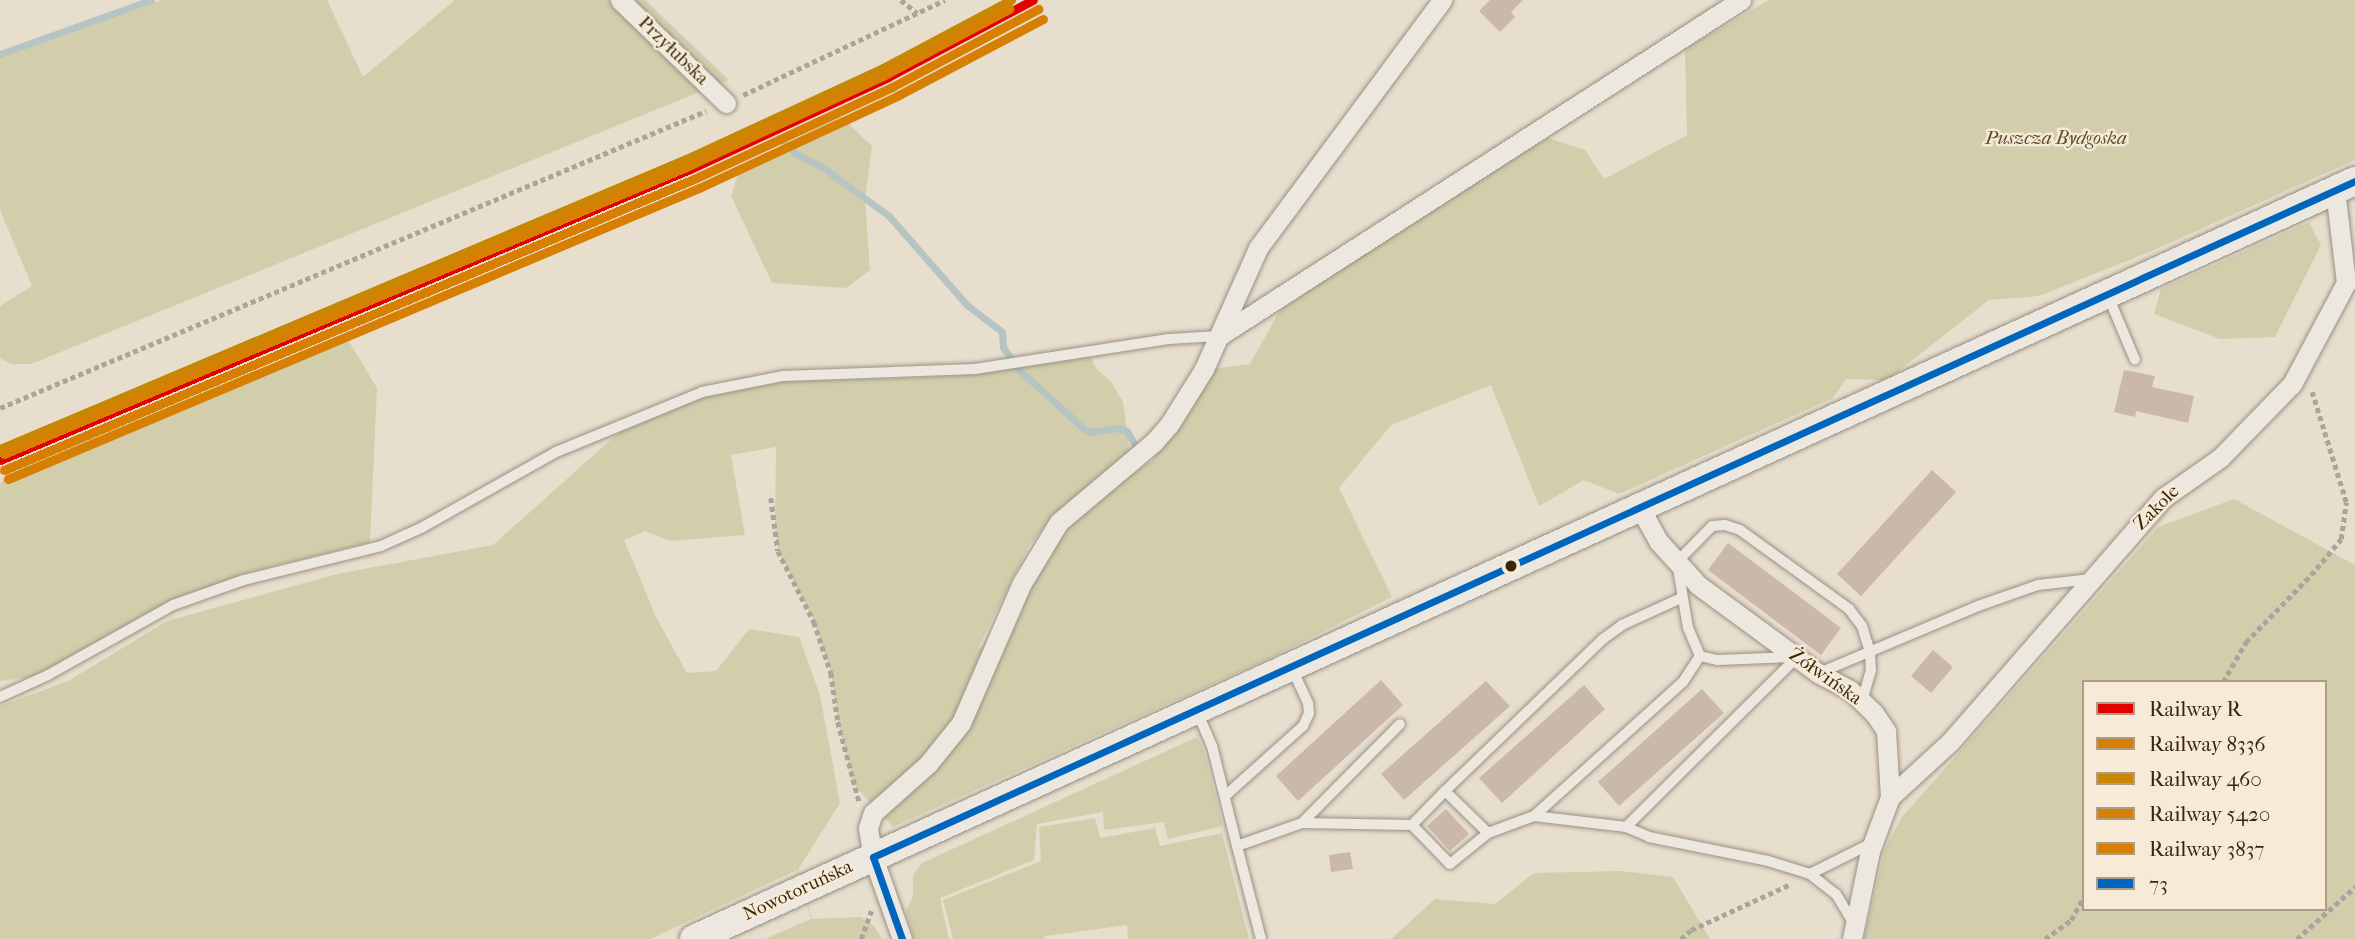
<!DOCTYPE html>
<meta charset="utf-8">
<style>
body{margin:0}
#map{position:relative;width:2355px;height:939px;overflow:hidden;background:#e8dece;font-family:"IM FELL French Canon",serif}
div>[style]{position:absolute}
.green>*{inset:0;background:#d2ceac}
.stream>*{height:7px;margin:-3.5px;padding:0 3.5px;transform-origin:3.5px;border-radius:3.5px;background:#b6c5c3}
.building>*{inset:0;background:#cab8aa}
.path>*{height:4.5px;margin-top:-2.25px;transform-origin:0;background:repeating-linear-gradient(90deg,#aaa49b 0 5px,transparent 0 8.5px)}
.roads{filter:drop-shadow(0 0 2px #999184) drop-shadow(0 0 2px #999184)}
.lane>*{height:10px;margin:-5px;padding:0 5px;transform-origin:5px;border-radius:5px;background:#ece7df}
.street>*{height:19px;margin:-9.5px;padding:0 9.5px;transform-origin:9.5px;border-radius:9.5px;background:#ece7df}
.secondary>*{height:28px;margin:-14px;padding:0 14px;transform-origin:14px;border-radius:14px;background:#ece7df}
.bus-1>*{height:7px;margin:-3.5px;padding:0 3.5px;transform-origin:3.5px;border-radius:3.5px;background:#0065bd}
.rail-1>*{height:9px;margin:-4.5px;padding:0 4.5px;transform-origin:4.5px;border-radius:4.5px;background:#e50000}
.rail-2>*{height:9px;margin:-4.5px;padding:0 4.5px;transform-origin:4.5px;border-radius:4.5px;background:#d77f02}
.rail-3>*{height:9px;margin:-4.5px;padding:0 4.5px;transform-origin:4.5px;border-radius:4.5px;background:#c88603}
.rail-4>*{height:9px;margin:-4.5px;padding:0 4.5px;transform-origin:4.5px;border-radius:4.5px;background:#d77f02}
.rail-5>*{height:9px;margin:-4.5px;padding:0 4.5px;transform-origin:4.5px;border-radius:4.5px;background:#d77f02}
.dots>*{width:19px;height:19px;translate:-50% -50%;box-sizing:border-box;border:4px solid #f7ebd8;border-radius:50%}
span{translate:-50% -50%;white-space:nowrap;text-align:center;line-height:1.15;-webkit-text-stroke:5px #f7ebd8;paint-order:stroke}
.street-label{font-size:19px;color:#39270b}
.park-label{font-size:19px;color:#5b4e2c;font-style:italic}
.legend{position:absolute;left:2082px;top:680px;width:245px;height:231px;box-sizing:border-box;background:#f7ebd8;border:2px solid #ab9d86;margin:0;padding:9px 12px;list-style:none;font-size:21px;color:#39270b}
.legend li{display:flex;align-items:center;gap:14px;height:35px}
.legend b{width:35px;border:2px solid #ab9d86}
</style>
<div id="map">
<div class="green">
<div style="clip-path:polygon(162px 0,327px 0,363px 77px,455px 0,645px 0,729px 80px,31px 364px,11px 364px,0 358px,0 306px,32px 286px,0 210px,0 58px)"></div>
<div style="clip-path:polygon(1769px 0,2355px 0,2355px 160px,2147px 253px,2039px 296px,1989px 300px,1887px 380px,1846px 379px,1833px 398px,1619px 494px,1584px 480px,1539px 506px,1491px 385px,1391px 425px,1339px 488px,1392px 597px,1266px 660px,893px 827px,853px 784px,838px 722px,831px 673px,814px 622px,778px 551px,775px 529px,776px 447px,731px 455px,745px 535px,669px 541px,645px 531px,624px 540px,657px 619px,687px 673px,716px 671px,749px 629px,799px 637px,820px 695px,840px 803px,798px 870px,812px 919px,861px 917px,874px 926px,882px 939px,765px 939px,811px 919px,797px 870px,650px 939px,0 939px,0 706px,68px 681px,167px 621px,337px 574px,493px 545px,623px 429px,732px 386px,772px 382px,958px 376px,1091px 357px,1096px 368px,1112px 383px,1123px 402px,1130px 453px,1048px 522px,1029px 546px,976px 652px,1006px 620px,1040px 550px,1108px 490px,1152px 461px,1209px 369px,1250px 364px,1280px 310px,1487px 173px,1548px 138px,1585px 150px,1604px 179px,1687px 135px,1685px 49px)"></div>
<div style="clip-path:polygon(839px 115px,872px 146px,865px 199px,870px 270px,846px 288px,772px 283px,731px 196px,740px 168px)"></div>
<div style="clip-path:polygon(2309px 222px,2321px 245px,2275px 337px,2220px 339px,2154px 314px,2161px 289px)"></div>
<div style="clip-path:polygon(345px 335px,377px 388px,370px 542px,241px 574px,48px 675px,0 681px,0 485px,7px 472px)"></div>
<div style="clip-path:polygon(evenodd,2234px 499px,2355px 565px,2355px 939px,1864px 939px,1885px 848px,1902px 817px,2158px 527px,2234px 499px,2084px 682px,2325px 682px,2325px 909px,2084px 909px,2084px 682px)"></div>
<div style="clip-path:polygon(1197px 737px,1203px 747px,1223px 826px,1168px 839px,1164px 822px,1104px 830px,1103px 812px,1037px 824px,1034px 860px,940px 898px,949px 939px,914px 939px,906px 911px,913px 896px,913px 875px,922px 863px)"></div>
<div style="clip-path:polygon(1095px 818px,1100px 838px,1155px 828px,1160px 846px,1222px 833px,1249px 939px,1128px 939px,1127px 925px,1046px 936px,1043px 939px,953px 939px,943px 900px,1041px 861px,1039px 827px)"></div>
<div style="clip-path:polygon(1621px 871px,1673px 877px,1710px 939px,1391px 939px,1435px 899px,1495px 904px,1534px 873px)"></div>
</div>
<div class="stream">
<div style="left:0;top:54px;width:160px;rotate:-19.7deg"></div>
<div style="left:784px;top:142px;width:17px;rotate:45deg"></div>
<div style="left:796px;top:154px;width:28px;rotate:26deg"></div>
<div style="left:821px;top:166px;width:84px;rotate:36.3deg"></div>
<div style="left:889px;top:216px;width:118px;rotate:48.8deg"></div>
<div style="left:967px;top:305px;width:44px;rotate:37.6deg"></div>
<div style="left:1002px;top:332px;width:15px;rotate:86deg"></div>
<div style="left:1003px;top:347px;width:12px;rotate:55deg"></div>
<div style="left:1017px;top:368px;width:89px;rotate:42.3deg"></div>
<div style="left:1083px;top:428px;width:8px;rotate:30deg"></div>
<div style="left:1090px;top:432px;width:28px;rotate:-8deg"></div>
<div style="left:1118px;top:428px;width:9px;rotate:18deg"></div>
<div style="left:1127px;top:431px;width:23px;rotate:61deg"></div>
</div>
<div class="building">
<div style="clip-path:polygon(1490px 0,1523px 0,1511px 12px,1515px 17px,1500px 32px,1479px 11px)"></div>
<div style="clip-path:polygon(2124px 370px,2155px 376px,2152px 387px,2194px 396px,2188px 423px,2136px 411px,2135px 417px,2114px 412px)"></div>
<div style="clip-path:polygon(1932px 470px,1956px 492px,1861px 596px,1837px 574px)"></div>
<div style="clip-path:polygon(1728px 543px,1841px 628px,1821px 655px,1708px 570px)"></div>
<div style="clip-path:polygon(1933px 650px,1953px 667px,1931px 693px,1911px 676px)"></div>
<div style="clip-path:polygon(1381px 680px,1403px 705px,1298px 801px,1276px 776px)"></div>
<div style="clip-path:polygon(1486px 681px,1510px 706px,1404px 800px,1381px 774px)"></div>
<div style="clip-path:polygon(1584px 685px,1605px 709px,1502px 803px,1479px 778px)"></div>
<div style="clip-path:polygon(1702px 689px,1724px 713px,1619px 806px,1598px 782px)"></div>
<div style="clip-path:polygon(1446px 809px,1469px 834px,1450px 851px,1427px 826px)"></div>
<div style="clip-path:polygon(1350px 852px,1353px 869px,1331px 872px,1329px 855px)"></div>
</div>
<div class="path">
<div style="left:901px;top:0;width:21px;rotate:39deg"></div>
<div style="left:743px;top:95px;width:223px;rotate:-25.2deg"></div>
<div style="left:0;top:408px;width:766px;rotate:-22.82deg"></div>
<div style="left:771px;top:498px;width:53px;rotate:82.5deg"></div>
<div style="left:778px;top:551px;width:80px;rotate:63.1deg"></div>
<div style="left:814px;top:622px;width:54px;rotate:71.6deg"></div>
<div style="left:831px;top:673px;width:49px;rotate:81.9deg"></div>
<div style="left:838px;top:722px;width:82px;rotate:75.1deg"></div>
<div style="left:2223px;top:682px;width:46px;rotate:-60.1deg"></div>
<div style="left:2246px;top:642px;width:93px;rotate:-45.9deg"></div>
<div style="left:2311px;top:575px;width:47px;rotate:-50.2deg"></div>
<div style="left:2341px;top:539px;width:37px;rotate:-82deg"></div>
<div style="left:2346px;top:502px;width:115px;rotate:-107.2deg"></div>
<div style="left:861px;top:939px;width:30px;rotate:-70deg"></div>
<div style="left:1681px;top:939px;width:13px;rotate:-42deg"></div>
<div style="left:1691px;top:930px;width:108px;rotate:-24.7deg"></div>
<div style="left:2045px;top:939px;width:32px;rotate:-36deg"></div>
<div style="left:2071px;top:920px;width:26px;rotate:-61deg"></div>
<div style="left:2297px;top:939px;width:78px;rotate:-41.9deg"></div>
</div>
<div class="roads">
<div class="lane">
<div style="left:2108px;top:296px;width:69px;rotate:67.1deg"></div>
<div style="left:1700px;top:656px;width:18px;rotate:13deg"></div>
<div style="left:1718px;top:660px;width:75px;rotate:-2.3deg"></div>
<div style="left:1819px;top:673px;width:173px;rotate:-22.8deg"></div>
<div style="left:1978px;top:606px;width:64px;rotate:-19.3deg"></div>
<div style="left:2038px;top:585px;width:53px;rotate:-6.5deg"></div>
<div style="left:0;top:697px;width:53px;rotate:-24.6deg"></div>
<div style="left:48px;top:675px;width:143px;rotate:-29.2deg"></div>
<div style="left:173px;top:605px;width:75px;rotate:-19.4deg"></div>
<div style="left:244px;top:580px;width:141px;rotate:-13.9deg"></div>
<div style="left:381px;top:546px;width:46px;rotate:-24.3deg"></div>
<div style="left:423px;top:527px;width:153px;rotate:-29.4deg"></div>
<div style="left:556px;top:452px;width:158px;rotate:-22.3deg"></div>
<div style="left:702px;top:392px;width:83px;rotate:-11.2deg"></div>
<div style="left:783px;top:376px;width:192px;rotate:-2.1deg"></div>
<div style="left:975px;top:369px;width:196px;rotate:-8.8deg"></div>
<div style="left:1169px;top:339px;width:49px;rotate:-3.5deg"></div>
<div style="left:1197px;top:711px;width:38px;rotate:67deg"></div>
<div style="left:1212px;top:746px;width:103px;rotate:76deg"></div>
<div style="left:1237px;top:846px;width:69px;rotate:-19.5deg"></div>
<div style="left:1302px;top:823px;width:110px;rotate:1deg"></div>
<div style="left:1412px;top:825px;width:47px;rotate:-45.9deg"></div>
<div style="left:1445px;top:791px;width:60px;rotate:44.3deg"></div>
<div style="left:1488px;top:833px;width:49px;rotate:-20.3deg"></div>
<div style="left:1534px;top:816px;width:93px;rotate:6.8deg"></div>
<div style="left:1626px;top:827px;width:241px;rotate:-44.8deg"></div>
<div style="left:1445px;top:791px;width:219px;rotate:-43.9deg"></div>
<div style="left:1603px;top:639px;width:24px;rotate:-36deg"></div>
<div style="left:1622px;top:625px;width:65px;rotate:-24.6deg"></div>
<div style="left:1225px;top:796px;width:105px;rotate:-41.9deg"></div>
<div style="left:1303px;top:726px;width:14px;rotate:-65deg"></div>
<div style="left:1309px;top:713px;width:10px;rotate:-96deg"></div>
<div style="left:1308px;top:703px;width:38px;rotate:-115deg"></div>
<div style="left:1534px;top:816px;width:200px;rotate:-42deg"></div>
<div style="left:1683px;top:682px;width:31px;rotate:-57deg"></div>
<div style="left:1700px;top:656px;width:30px;rotate:-113deg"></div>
<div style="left:1688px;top:628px;width:67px;rotate:-99.5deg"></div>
<div style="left:1677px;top:562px;width:50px;rotate:-45.8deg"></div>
<div style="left:1712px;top:526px;width:13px;rotate:-4deg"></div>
<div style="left:1725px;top:525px;width:16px;rotate:18deg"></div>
<div style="left:1740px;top:530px;width:135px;rotate:35.9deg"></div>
<div style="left:1849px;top:609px;width:21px;rotate:53deg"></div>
<div style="left:1862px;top:626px;width:28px;rotate:73deg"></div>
<div style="left:1870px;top:653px;width:17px;rotate:87deg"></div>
<div style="left:1871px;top:670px;width:33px;rotate:106deg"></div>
<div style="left:1302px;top:823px;width:139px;rotate:-45.3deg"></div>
<div style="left:1412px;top:825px;width:54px;rotate:45.7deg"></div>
<div style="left:1450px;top:864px;width:49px;rotate:-39.2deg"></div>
<div style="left:1626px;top:827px;width:25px;rotate:23deg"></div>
<div style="left:1649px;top:837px;width:121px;rotate:11.4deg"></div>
<div style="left:1768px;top:861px;width:44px;rotate:17.2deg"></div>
<div style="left:1810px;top:874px;width:33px;rotate:38deg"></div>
<div style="left:1836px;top:894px;width:35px;rotate:59deg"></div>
<div style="left:1237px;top:846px;width:96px;rotate:75.5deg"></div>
<div style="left:1810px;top:874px;width:67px;rotate:-26.6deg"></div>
</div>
<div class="street">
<div style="left:620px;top:0;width:148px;rotate:44.2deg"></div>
<div style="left:1219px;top:336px;width:621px;rotate:-32.77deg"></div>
<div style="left:1640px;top:508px;width:39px;rotate:61deg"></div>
<div style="left:1659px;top:542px;width:58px;rotate:47.8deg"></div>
<div style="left:1698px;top:585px;width:149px;rotate:36.3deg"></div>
<div style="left:1818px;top:673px;width:36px;rotate:28deg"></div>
<div style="left:1850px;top:690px;width:33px;rotate:44deg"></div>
<div style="left:1874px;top:713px;width:22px;rotate:56deg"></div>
<div style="left:1886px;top:731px;width:66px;rotate:86.5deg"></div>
<div style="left:1890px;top:797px;width:58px;rotate:110.3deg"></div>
<div style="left:1870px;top:851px;width:90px;rotate:101.6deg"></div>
<div style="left:1890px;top:797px;width:81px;rotate:-42.5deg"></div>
<div style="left:1950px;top:742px;width:324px;rotate:-48.9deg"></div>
<div style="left:2163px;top:498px;width:70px;rotate:-35.1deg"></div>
<div style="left:2220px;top:458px;width:103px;rotate:-45.8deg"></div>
<div style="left:2292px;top:384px;width:115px;rotate:-61.9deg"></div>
<div style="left:2346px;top:283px;width:95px;rotate:-96.7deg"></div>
<div style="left:902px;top:939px;width:87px;rotate:-109.5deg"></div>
<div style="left:873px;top:857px;width:29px;rotate:-100deg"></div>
<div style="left:868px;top:828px;width:16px;rotate:-72deg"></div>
<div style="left:873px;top:813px;width:74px;rotate:-41.7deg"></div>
<div style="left:928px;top:764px;width:53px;rotate:-51.2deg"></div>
<div style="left:961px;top:723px;width:153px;rotate:-66.5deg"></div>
<div style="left:1022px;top:583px;width:71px;rotate:-58.8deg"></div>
<div style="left:1059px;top:522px;width:124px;rotate:-40.1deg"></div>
<div style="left:1154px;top:442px;width:23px;rotate:-49deg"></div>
<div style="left:1169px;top:425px;width:66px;rotate:-58deg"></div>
<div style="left:1204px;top:369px;width:133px;rotate:-65.9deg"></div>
<div style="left:1258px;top:248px;width:309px;rotate:-53.4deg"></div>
</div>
<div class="secondary">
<div style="left:694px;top:939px;width:1826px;rotate:-24.53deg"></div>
</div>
</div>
<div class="bus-1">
<div style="left:873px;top:857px;width:1629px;rotate:-24.52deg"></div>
<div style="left:873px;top:857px;width:87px;rotate:70.5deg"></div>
</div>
<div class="rail-1">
<div style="left:0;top:460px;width:749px;rotate:-22.87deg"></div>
<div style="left:690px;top:169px;width:218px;rotate:-24.9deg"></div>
<div style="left:888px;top:77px;width:164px;rotate:-28deg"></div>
</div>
<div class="rail-2">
<div style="left:4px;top:470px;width:749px;rotate:-22.87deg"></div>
<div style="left:694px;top:179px;width:218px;rotate:-24.9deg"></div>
<div style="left:892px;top:87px;width:166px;rotate:-28.1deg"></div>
</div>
<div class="rail-3">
<div style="left:0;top:449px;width:745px;rotate:-22.92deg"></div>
<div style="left:686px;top:159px;width:217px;rotate:-24.8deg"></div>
<div style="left:883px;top:68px;width:145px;rotate:-28deg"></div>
</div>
<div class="rail-4">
<div style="left:8px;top:479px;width:750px;rotate:-22.84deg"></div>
<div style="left:699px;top:188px;width:218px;rotate:-24.9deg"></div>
<div style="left:897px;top:96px;width:165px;rotate:-27.8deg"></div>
</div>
<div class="rail-5">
<div style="left:4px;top:454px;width:738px;rotate:-22.81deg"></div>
<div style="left:684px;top:168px;width:219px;rotate:-24.8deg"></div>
<div style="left:883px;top:76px;width:143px;rotate:-28deg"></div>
</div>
<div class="dots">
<div style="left:1511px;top:566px;background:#39270b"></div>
</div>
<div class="street-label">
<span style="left:673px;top:51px;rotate:44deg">Przyłubska</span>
<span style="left:2157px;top:508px;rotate:-45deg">Zakole</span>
<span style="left:1825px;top:677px;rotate:35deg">Żółwińska</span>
<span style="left:798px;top:891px;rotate:-25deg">Nowotoruńska</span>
</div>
<div class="park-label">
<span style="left:2056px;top:139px">Puszcza Bydgoska</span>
</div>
<ul class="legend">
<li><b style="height:9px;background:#e50000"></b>Railway R</li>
<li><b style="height:9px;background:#d77f02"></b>Railway 8336</li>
<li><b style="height:9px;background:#c88603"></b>Railway 460</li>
<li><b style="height:9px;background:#d77f02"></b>Railway 5420</li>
<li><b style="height:9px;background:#d77f02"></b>Railway 3837</li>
<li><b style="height:9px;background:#0065bd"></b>73</li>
</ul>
</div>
